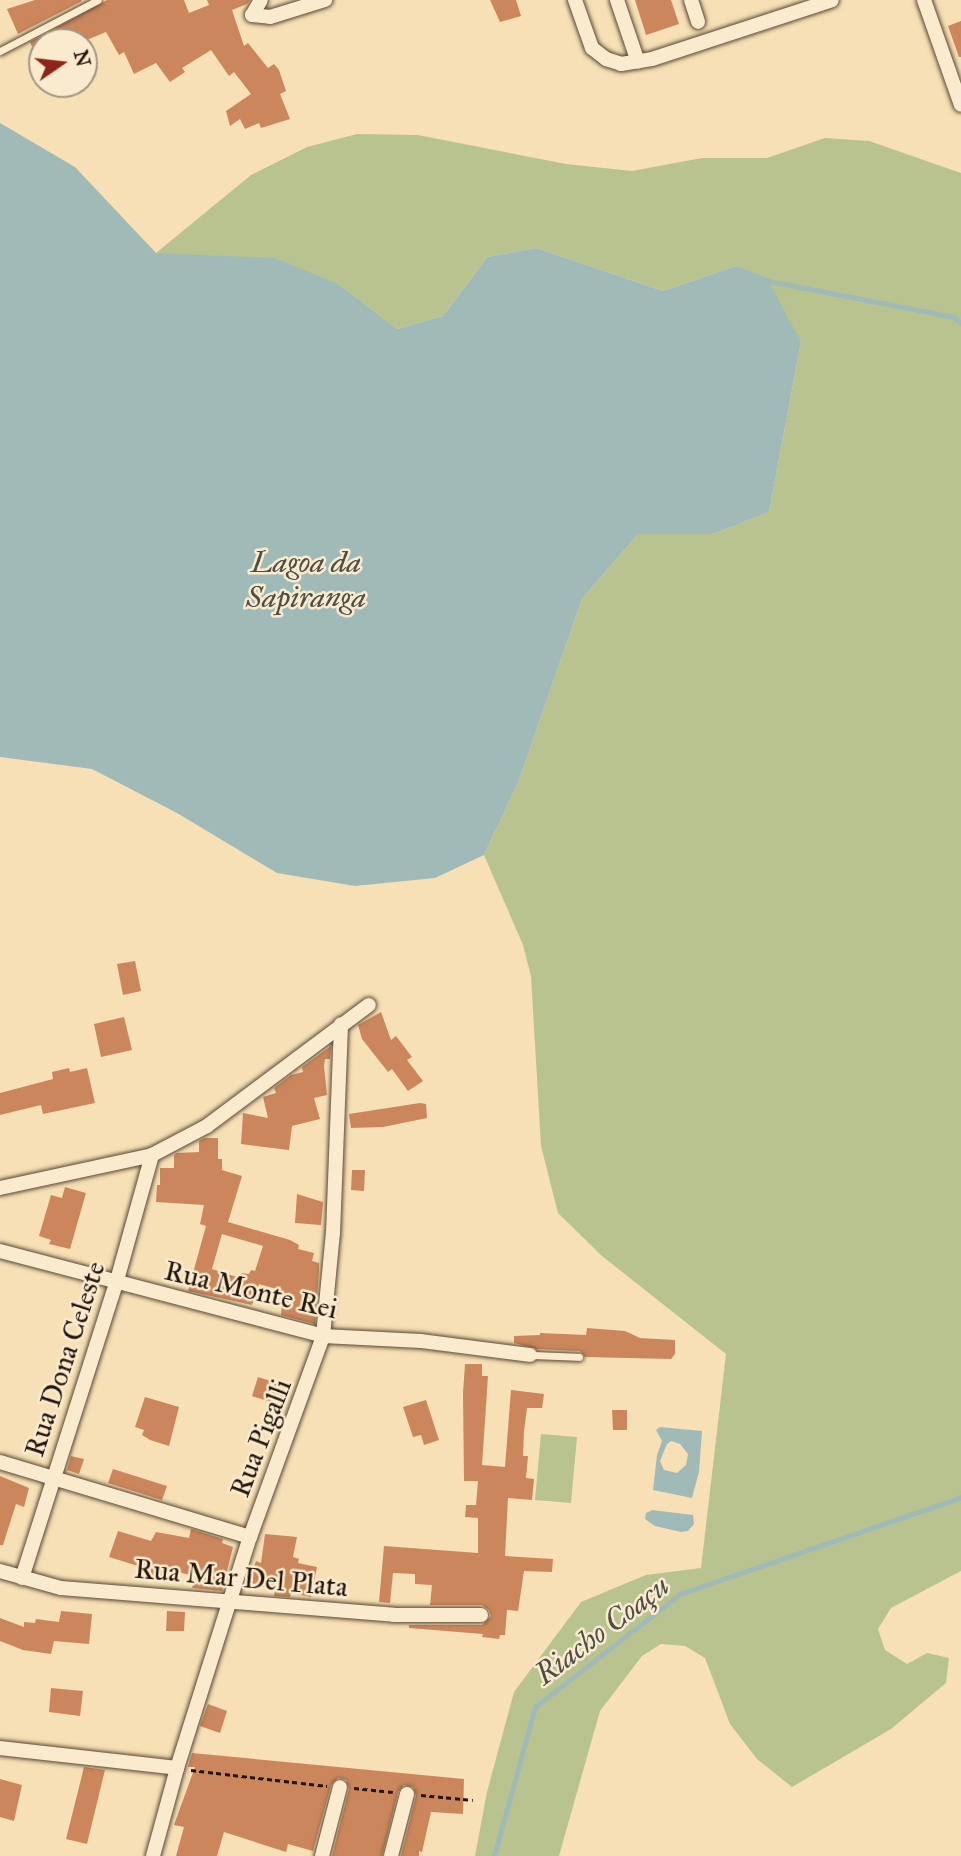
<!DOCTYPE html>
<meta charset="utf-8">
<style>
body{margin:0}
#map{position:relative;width:961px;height:1856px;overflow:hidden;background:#f7e0b5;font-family:"IM FELL Great Primer",serif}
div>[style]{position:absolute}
.green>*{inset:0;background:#b9c390}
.water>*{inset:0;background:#a0bbb7}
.stream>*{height:4.5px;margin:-2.25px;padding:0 2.25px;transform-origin:2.25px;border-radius:2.25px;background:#a0bbb7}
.building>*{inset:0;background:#cb865c}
.path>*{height:2.5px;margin-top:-1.25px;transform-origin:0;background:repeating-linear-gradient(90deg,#231409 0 5px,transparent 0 8.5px)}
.roads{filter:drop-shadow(0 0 2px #584734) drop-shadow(0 0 2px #584734)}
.service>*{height:7px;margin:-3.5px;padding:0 3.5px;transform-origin:3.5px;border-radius:3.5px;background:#faebcf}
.minor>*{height:14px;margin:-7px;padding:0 7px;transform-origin:7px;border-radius:7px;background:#faebcf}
span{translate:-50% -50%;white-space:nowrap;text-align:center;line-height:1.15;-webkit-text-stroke:5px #faebcf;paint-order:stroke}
.street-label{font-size:28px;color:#231409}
.water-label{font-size:30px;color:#4f4e46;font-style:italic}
.north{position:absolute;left:28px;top:28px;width:70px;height:70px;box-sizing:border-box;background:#faebcf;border:2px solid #a49580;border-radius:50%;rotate:76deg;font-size:19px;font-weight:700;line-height:28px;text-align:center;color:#231409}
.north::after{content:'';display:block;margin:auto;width:24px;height:32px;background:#8f2418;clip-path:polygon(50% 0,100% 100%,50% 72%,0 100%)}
</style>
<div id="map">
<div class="green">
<div style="clip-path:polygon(357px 134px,418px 135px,566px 164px,632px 171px,702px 158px,767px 158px,825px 138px,869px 141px,961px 173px,961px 1571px,891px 1608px,878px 1629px,885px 1650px,907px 1664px,927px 1653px,949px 1658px,946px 1683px,891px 1729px,792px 1787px,757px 1759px,730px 1724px,705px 1658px,685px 1646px,661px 1644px,642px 1656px,600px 1711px,559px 1856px,475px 1856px,487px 1792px,514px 1692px,581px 1602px,646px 1575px,701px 1568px,726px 1354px,602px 1256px,558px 1213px,541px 1146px,531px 976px,523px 945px,484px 855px,518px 783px,582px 599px,638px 534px,713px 534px,769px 512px,801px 342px,736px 266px,663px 291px,536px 248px,487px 257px,443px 316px,397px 329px,340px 285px,156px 253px,251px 175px,307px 147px)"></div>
<div style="clip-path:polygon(541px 1434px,577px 1437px,571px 1503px,535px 1500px)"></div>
</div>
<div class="water">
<div style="clip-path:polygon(0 123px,75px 167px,156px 253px,275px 258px,340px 285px,397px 329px,443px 316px,487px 257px,536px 248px,663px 291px,736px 266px,767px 278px,801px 342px,769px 512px,713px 534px,638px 534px,582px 599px,518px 783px,484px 855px,435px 878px,355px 886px,277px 873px,177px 813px,92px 769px,0 757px)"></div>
<div style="clip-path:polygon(evenodd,660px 1427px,702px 1431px,699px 1472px,692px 1498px,653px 1490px,657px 1455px,662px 1441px,656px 1430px,660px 1427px,671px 1441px,680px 1444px,688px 1454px,686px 1465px,677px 1473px,664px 1470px,660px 1461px,667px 1444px,671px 1441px)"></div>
<div style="clip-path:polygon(652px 1510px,693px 1515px,694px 1524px,688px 1531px,681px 1532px,655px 1526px,645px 1519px,646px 1513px)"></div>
</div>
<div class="stream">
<div style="left:764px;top:280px;width:194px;rotate:11deg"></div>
<div style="left:954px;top:317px;width:9px;rotate:41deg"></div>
<div style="left:494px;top:1856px;width:155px;rotate:-74.6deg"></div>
<div style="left:535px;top:1707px;width:184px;rotate:-37.9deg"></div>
<div style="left:680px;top:1594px;width:297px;rotate:-19deg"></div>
</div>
<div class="building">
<div style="clip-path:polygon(35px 0,81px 0,82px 1px,18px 34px,7px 9px)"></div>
<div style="clip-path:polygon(107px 0,184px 0,189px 13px,209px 5px,207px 0,250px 0,247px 4px,232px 10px,244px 46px,248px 43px,268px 68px,274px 64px,279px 70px,286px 91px,280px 94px,290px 119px,261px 128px,259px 123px,245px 129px,240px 119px,230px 126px,226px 111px,251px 94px,234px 72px,229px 76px,211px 50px,182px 68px,185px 72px,170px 82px,156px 63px,134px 74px,124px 52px,119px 55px,106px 32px,82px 42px,42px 42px,42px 70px,30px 42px)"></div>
<div style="clip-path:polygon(490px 0,516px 0,521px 16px,500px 22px)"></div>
<div style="clip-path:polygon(635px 0,671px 0,679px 24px,646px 35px)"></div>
<div style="clip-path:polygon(961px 21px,961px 57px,959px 57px,948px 26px)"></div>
<div style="clip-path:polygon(135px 961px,141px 991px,123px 995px,117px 964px)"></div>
<div style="clip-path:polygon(381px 1012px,391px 1040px,396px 1036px,412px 1057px,407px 1060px,423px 1081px,408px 1091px,392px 1069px,388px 1072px,362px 1039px,358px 1025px)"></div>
<div style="clip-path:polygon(124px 1017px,132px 1050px,101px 1057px,94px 1024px)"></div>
<div style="clip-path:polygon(331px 1046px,330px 1059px,325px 1059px,324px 1066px,327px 1095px,314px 1098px,320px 1119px,292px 1126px,289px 1150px,241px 1144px,243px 1113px,268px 1118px,263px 1097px,276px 1093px,274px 1088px,291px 1075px,303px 1072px,302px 1067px)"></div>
<div style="clip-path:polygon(69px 1068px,70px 1072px,87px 1068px,95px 1103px,43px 1114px,41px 1105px,0 1115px,0 1093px,53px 1079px,52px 1072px)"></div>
<div style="clip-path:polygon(420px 1103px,426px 1104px,427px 1118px,383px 1127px,351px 1128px,349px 1114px)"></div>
<div style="clip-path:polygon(evenodd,204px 1138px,218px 1138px,218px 1159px,222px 1159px,222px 1170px,242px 1176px,228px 1222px,290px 1240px,299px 1245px,298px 1249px,314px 1253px,312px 1261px,319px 1263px,319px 1270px,315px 1324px,281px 1315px,283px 1291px,259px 1284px,252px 1305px,188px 1291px,206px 1226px,200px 1224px,204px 1205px,156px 1202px,157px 1185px,160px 1185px,160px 1168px,174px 1168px,174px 1155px,177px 1153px,199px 1152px,199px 1141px,204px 1138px,222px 1234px,263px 1246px,255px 1271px,251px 1270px,249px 1274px,241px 1273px,240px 1278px,212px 1269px,222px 1234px)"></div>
<div style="clip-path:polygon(352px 1170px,365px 1170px,364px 1191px,351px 1190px)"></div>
<div style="clip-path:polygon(65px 1187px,86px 1193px,70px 1249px,49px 1244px,51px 1240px,39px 1236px,51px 1195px,62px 1198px)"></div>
<div style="clip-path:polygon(297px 1194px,323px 1202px,321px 1225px,295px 1223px)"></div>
<div style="clip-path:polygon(587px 1328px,625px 1331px,640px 1338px,675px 1340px,675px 1354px,671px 1359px,585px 1357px,580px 1351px,537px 1349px,514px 1343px,514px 1336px,540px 1335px,540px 1333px,586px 1335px)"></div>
<div style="clip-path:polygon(465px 1364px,482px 1364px,482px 1376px,488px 1376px,482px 1465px,505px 1467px,511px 1390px,544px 1394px,542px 1408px,527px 1408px,524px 1431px,523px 1456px,528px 1456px,526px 1478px,534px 1479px,532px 1500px,508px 1498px,505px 1556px,553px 1559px,552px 1572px,524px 1571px,518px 1611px,507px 1610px,505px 1635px,500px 1635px,499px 1639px,482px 1637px,483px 1634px,409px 1628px,409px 1625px,482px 1625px,491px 1616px,489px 1610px,482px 1605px,430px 1605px,432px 1585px,415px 1584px,415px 1574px,393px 1573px,390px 1603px,379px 1602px,384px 1546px,478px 1553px,478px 1518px,465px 1517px,466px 1505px,476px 1505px,478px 1481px,464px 1481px,463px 1393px)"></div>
<div style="clip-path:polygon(258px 1377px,290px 1387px,284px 1406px,252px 1396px)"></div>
<div style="clip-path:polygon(145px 1397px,179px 1407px,169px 1446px,150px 1440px,142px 1435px,144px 1430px,135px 1427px)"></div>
<div style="clip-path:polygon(426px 1400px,439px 1440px,424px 1445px,421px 1435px,413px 1437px,403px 1407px)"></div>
<div style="clip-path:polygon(612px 1410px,627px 1410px,627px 1430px,613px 1430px)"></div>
<div style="clip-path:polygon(71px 1456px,84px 1459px,79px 1474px,67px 1470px)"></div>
<div style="clip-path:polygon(113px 1469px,167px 1486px,162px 1500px,108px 1483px)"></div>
<div style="clip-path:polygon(0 1476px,29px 1488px,24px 1507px,16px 1504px,3px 1545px,0 1545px)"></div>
<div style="clip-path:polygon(191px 1529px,223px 1539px,222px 1543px,233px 1547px,222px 1591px,192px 1588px,196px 1577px,165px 1568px,164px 1581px,149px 1579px,151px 1570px,109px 1557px,118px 1531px,151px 1541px,156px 1532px,189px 1538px)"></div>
<div style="clip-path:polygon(265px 1534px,297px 1537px,293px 1557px,299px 1559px,298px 1563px,317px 1567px,311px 1597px,291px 1593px,290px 1597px,274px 1596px,275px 1591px,249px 1582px,256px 1561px,261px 1563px)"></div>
<div style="clip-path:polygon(61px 1611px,92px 1614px,89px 1644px,54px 1641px,51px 1654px,23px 1650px,0 1641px,0 1618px,24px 1627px,24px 1622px,35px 1623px,36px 1619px,59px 1622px)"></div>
<div style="clip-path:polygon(167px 1611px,185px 1612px,184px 1631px,166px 1631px)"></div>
<div style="clip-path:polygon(51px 1688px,83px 1691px,80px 1716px,49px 1712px)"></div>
<div style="clip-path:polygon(208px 1704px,227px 1711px,220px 1733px,200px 1726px)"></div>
<div style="clip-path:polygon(192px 1753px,464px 1779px,463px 1814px,431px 1812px,422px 1852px,419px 1851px,419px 1856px,401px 1856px,416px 1796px,413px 1787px,404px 1785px,398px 1792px,382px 1856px,332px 1856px,349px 1789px,346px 1780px,338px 1778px,331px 1785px,313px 1851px,288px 1844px,286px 1852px,224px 1832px,217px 1856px,176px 1856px,184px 1827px,174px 1825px,195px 1767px,188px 1767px)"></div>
<div style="clip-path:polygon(84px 1767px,105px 1770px,87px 1844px,66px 1839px)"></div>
<div style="clip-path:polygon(0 1779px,22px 1785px,14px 1821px,0 1817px)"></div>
</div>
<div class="path">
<div style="left:191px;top:1770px;width:137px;rotate:6.7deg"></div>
<div style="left:354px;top:1788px;width:39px;rotate:6deg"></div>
<div style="left:421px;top:1795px;width:52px;rotate:5.5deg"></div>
</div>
<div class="roads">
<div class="service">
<div style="left:0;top:51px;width:110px;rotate:-27.5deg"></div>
<div style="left:530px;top:1355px;width:49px;rotate:2.3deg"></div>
</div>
<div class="minor">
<div style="left:575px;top:0;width:51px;rotate:70.5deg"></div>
<div style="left:592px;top:48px;width:18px;rotate:38deg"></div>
<div style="left:606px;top:59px;width:16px;rotate:18deg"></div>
<div style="left:621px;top:64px;width:31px;rotate:-9deg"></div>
<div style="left:652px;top:59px;width:189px;rotate:-18.1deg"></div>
<div style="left:617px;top:0;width:65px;rotate:71.3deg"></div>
<div style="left:691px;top:0;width:23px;rotate:72deg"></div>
<div style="left:924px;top:0;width:111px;rotate:70.6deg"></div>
<div style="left:252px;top:15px;width:18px;rotate:6deg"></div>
<div style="left:270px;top:17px;width:58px;rotate:-17.2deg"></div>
<div style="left:252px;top:15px;width:17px;rotate:-59deg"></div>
<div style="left:0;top:1188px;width:156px;rotate:-12.2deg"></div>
<div style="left:152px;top:1155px;width:62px;rotate:-27.8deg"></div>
<div style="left:207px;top:1126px;width:202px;rotate:-36.8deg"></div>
<div style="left:0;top:1251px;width:334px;rotate:14.7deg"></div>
<div style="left:323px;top:1336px;width:98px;rotate:2.9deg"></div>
<div style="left:421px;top:1341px;width:110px;rotate:7.3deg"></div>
<div style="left:0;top:1462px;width:261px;rotate:16.7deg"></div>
<div style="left:0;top:1571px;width:63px;rotate:15.6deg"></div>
<div style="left:61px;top:1588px;width:334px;rotate:4.6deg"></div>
<div style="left:394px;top:1615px;width:87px"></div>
<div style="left:22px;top:1578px;width:309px;rotate:-72.3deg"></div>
<div style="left:116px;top:1284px;width:134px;rotate:-74.4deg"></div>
<div style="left:0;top:1748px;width:178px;rotate:6.4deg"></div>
<div style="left:153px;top:1856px;width:91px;rotate:-74.7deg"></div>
<div style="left:177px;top:1768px;width:242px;rotate:-72.5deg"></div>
<div style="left:250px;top:1537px;width:214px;rotate:-70deg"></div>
<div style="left:323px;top:1336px;width:103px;rotate:-84.5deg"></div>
<div style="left:333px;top:1233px;width:209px;rotate:-87.8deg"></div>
<div style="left:322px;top:1856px;width:71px;rotate:-75.4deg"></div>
<div style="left:391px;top:1856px;width:64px;rotate:-75.5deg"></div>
</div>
</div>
<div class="street-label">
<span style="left:251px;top:1290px;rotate:13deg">Rua Monte Rei</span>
<span style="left:65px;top:1359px;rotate:-72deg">Rua Dona Celeste</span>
<span style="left:261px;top:1438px;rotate:-69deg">Rua Pigalli</span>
<span style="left:241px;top:1578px;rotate:5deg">Rua Mar Del Plata</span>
</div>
<div class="water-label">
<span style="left:306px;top:579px">Lagoa da<br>Sapiranga</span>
<span style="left:602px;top:1630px;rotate:-37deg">Riacho Coaçu</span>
</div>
<div class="north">N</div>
</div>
